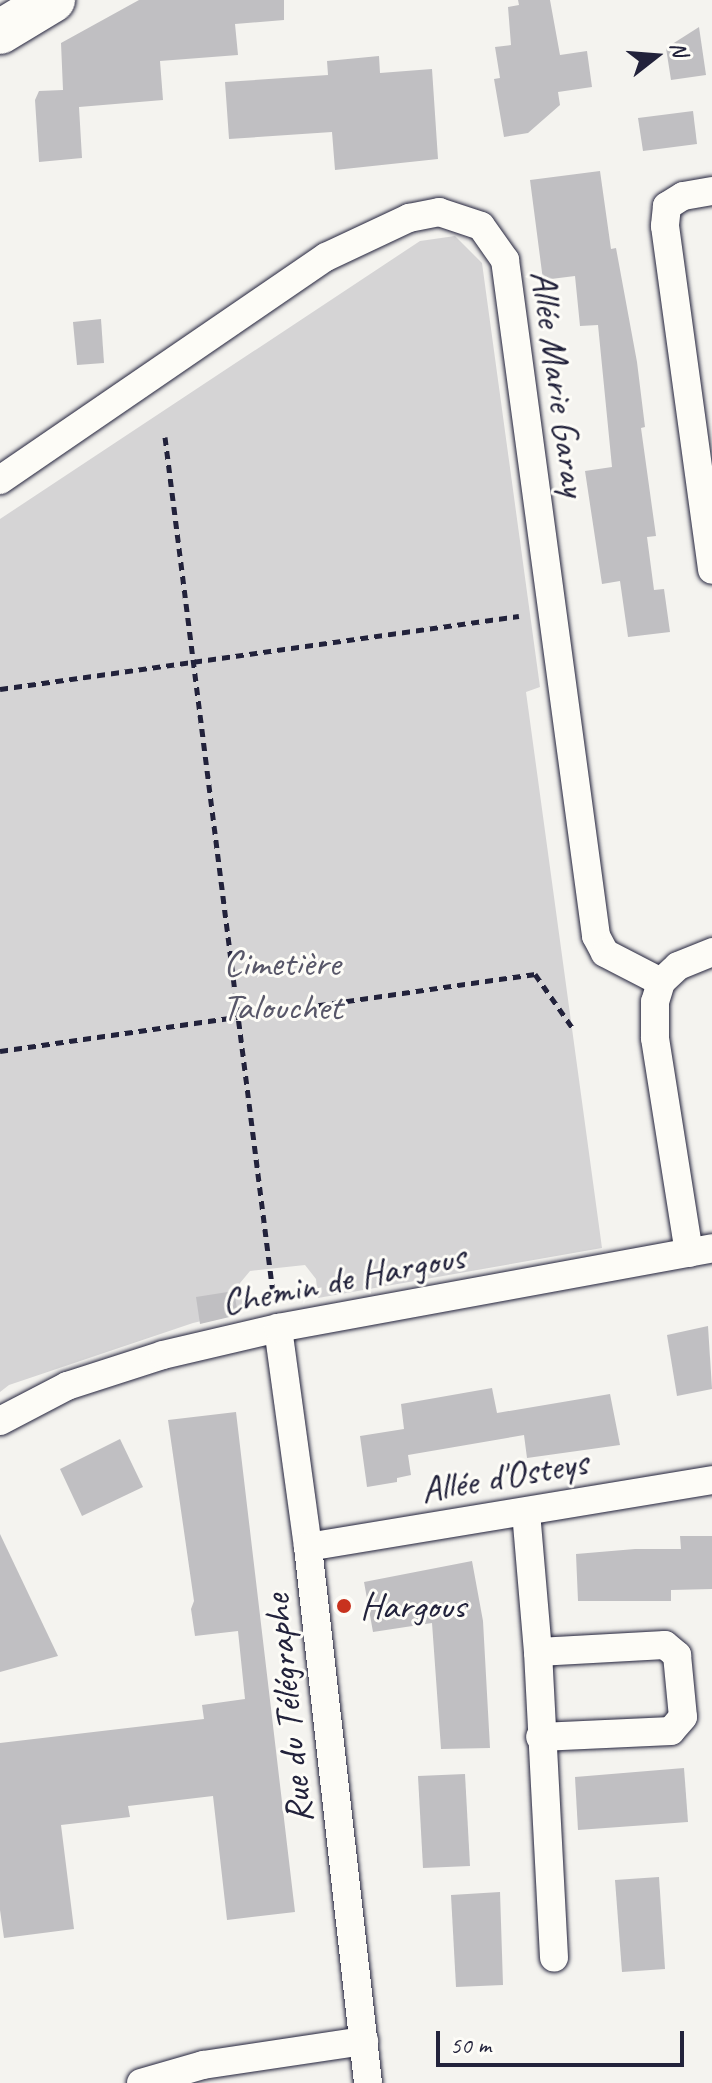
<!DOCTYPE html>
<meta charset="utf-8">
<style>
body{margin:0}
#map{position:relative;width:712px;height:2083px;overflow:hidden;background:#f4f3ef;font-family:Caveat,sans-serif}
div>[style]{position:absolute}
.green>*{inset:0;background:#d5d4d5}
.building>*{inset:0;background:#c0bfc2}
.path>*{height:5px;margin-top:-2.5px;transform-origin:0;background:repeating-linear-gradient(90deg,#22223b 0 8px,transparent 0 14px)}
.roads{filter:drop-shadow(0 0 2px #22223b) drop-shadow(0 0 2px #22223b)}
.street>*{height:28px;margin:-14px;padding:0 14px;transform-origin:14px;border-radius:14px;background:#fdfcf7}
.primary>*{height:44px;margin:-22px;padding:0 22px;transform-origin:22px;border-radius:22px;background:#fdfcf7}
.dots>*{width:22px;height:22px;translate:-50% -50%;box-sizing:border-box;border:4px solid #fdfcf7;border-radius:50%}
span{translate:-50% -50%;white-space:nowrap;text-align:center;line-height:1.15;-webkit-text-stroke:6px #fdfcf7;paint-order:stroke}
.street-label{font-size:38px;color:#22223b}
.park-label{font-size:38px;color:#585769}
.poi-label{font-size:38px;color:#22223b}
.left{translate:0 -50%;text-align:left}
.north{position:absolute;left:616px;top:16px;width:80px;height:80px;-webkit-text-stroke:6px #fdfcf7;paint-order:stroke;rotate:73deg;font-size:22px;font-weight:700;line-height:32px;text-align:center;color:#22223b}
.north::after{content:'';display:block;margin:auto;width:28px;height:36px;background:#22223b;clip-path:polygon(50% 0,100% 100%,50% 72%,0 100%)}
.scale{position:absolute;left:436px;top:2031px;width:248px;height:36px;box-sizing:border-box;border:4px solid #22223b;border-top:0;padding-left:10px;font-size:24px;line-height:28px;white-space:nowrap;color:#22223b;-webkit-text-stroke:6px #fdfcf7;paint-order:stroke}
</style>
<div id="map">
<div class="green">
<div style="clip-path:polygon(455px 236px,482px 263px,540px 687px,526px 692px,602px 1248px,318px 1298px,316px 1279px,305px 1265px,250px 1271px,240px 1283px,243px 1311px,193px 1323px,9px 1385px,0 1392px,0 519px,420px 241px)"></div>
</div>
<div class="building">
<div style="clip-path:polygon(139px 0,284px 0,284px 20px,235px 24px,238px 55px,160px 61px,163px 100px,79px 107px,82px 158px,39px 162px,35px 100px,39px 91px,63px 90px,61px 43px)"></div>
<div style="clip-path:polygon(518px 0,550px 0,560px 55px,587px 51px,592px 87px,558px 92px,560px 105px,528px 133px,504px 137px,494px 79px,500px 78px,495px 47px,511px 45px,508px 7px,519px 5px)"></div>
<div style="clip-path:polygon(699px 27px,706px 75px,671px 80px,666px 48px)"></div>
<div style="clip-path:polygon(379px 56px,380px 73px,432px 69px,438px 159px,335px 170px,332px 132px,229px 139px,225px 82px,328px 75px,327px 61px)"></div>
<div style="clip-path:polygon(693px 111px,697px 144px,643px 151px,638px 118px)"></div>
<div style="clip-path:polygon(600px 171px,611px 249px,616px 248px,637px 362px,645px 427px,641px 428px,656px 536px,647px 537px,654px 590px,664px 589px,670px 632px,628px 637px,620px 581px,602px 584px,585px 471px,612px 467px,598px 325px,580px 326px,575px 276px,543px 280px,530px 180px)"></div>
<div style="clip-path:polygon(101px 319px,104px 363px,77px 365px,73px 322px)"></div>
<div style="clip-path:polygon(234px 1291px,238px 1315px,200px 1324px,196px 1297px)"></div>
<div style="clip-path:polygon(708px 1326px,712px 1389px,677px 1396px,667px 1335px)"></div>
<div style="clip-path:polygon(492px 1388px,497px 1413px,610px 1394px,620px 1445px,527px 1458px,524px 1435px,408px 1455px,411px 1475px,397px 1478px,397px 1482px,367px 1487px,360px 1436px,404px 1429px,401px 1404px)"></div>
<div style="clip-path:polygon(236px 1412px,295px 1912px,227px 1920px,213px 1796px,128px 1806px,130px 1817px,61px 1825px,74px 1929px,4px 1938px,0 1910px,0 1743px,204px 1719px,202px 1705px,245px 1699px,238px 1631px,195px 1636px,191px 1609px,194px 1601px,168px 1420px)"></div>
<div style="clip-path:polygon(120px 1439px,143px 1487px,82px 1516px,60px 1469px)"></div>
<div style="clip-path:polygon(0 1534px,58px 1656px,0 1672px)"></div>
<div style="clip-path:polygon(680px 1536px,712px 1536px,712px 1589px,671px 1590px,671px 1601px,578px 1601px,576px 1554px,635px 1549px,681px 1549px)"></div>
<div style="clip-path:polygon(472px 1561px,483px 1621px,490px 1748px,441px 1749px,432px 1623px,373px 1632px,364px 1582px)"></div>
<div style="clip-path:polygon(684px 1768px,688px 1822px,578px 1830px,575px 1777px)"></div>
<div style="clip-path:polygon(465px 1774px,470px 1866px,423px 1868px,418px 1776px)"></div>
<div style="clip-path:polygon(659px 1877px,665px 1969px,622px 1972px,615px 1880px)"></div>
<div style="clip-path:polygon(500px 1892px,503px 1985px,456px 1987px,451px 1895px)"></div>
</div>
<div class="path">
<div style="left:165px;top:437px;width:871px;rotate:82.81deg"></div>
<div style="left:0;top:689px;width:524px;rotate:-8.01deg"></div>
<div style="left:0;top:1051px;width:541px;rotate:-8.19deg"></div>
<div style="left:535px;top:974px;width:65px;rotate:55.1deg"></div>
</div>
<div class="roads">
<div class="street">
<div style="left:712px;top:191px;width:29px;rotate:170deg"></div>
<div style="left:683px;top:196px;width:19px;rotate:148deg"></div>
<div style="left:667px;top:206px;width:20px;rotate:96deg"></div>
<div style="left:665px;top:226px;width:347px;rotate:82.2deg"></div>
<div style="left:0;top:480px;width:395px;rotate:-34.4deg"></div>
<div style="left:326px;top:257px;width:92px;rotate:-25.2deg"></div>
<div style="left:409px;top:218px;width:31px;rotate:-11deg"></div>
<div style="left:439px;top:212px;width:44px;rotate:18.4deg"></div>
<div style="left:481px;top:226px;width:42px;rotate:54.8deg"></div>
<div style="left:505px;top:260px;width:682px;rotate:82.33deg"></div>
<div style="left:596px;top:936px;width:19px;rotate:62deg"></div>
<div style="left:605px;top:953px;width:63px;rotate:27.4deg"></div>
<div style="left:689px;top:1253px;width:218px;rotate:-99deg"></div>
<div style="left:655px;top:1038px;width:36px;rotate:-90deg"></div>
<div style="left:655px;top:1002px;width:21px;rotate:-73deg"></div>
<div style="left:661px;top:982px;width:23px;rotate:-43deg"></div>
<div style="left:678px;top:966px;width:37px;rotate:-22deg"></div>
<div style="left:278px;top:1328px;width:221px;rotate:82.2deg"></div>
<div style="left:308px;top:1547px;width:539px;rotate:83.61deg"></div>
<div style="left:0;top:1421px;width:76px;rotate:-27.6deg"></div>
<div style="left:67px;top:1386px;width:101px;rotate:-17.9deg"></div>
<div style="left:163px;top:1355px;width:118px;rotate:-13.2deg"></div>
<div style="left:278px;top:1328px;width:441px;rotate:-10.4deg"></div>
<div style="left:526px;top:1512px;width:141px;rotate:85.1deg"></div>
<div style="left:538px;top:1652px;width:306px;rotate:87deg"></div>
<div style="left:308px;top:1547px;width:410px;rotate:-9.4deg"></div>
<div style="left:538px;top:1652px;width:127px;rotate:-3.2deg"></div>
<div style="left:665px;top:1645px;width:16px;rotate:40deg"></div>
<div style="left:677px;top:1655px;width:62px;rotate:84.5deg"></div>
<div style="left:683px;top:1717px;width:18px;rotate:131deg"></div>
<div style="left:671px;top:1731px;width:131px;rotate:177.4deg"></div>
<div style="left:141px;top:2083px;width:65px;rotate:-16.2deg"></div>
<div style="left:203px;top:2065px;width:163px;rotate:-8.5deg"></div>
</div>
<div class="primary">
<div style="left:0;top:32px;width:62px;rotate:-31.1deg"></div>
</div>
</div>
<div class="dots">
<div style="left:344px;top:1606px;background:#c8321e"></div>
</div>
<div class="street-label">
<span style="left:559px;top:383px;rotate:82deg">Allée Marie Garay</span>
<span style="left:343px;top:1279px;rotate:-11deg">Chemin de Hargous</span>
<span style="left:504px;top:1476px;rotate:-10deg">Allée d'Osteys</span>
<span style="left:288px;top:1709px;rotate:-96deg">Rue du Télégraphe</span>
</div>
<div class="park-label">
<span style="left:282px;top:985px">Cimetière<br>Talouchet</span>
</div>
<div class="poi-label">
<span class="left" style="left:360px;top:1606px">Hargous</span>
</div>
<div class="north">N</div>
<div class="scale">50 m</div>
</div>
